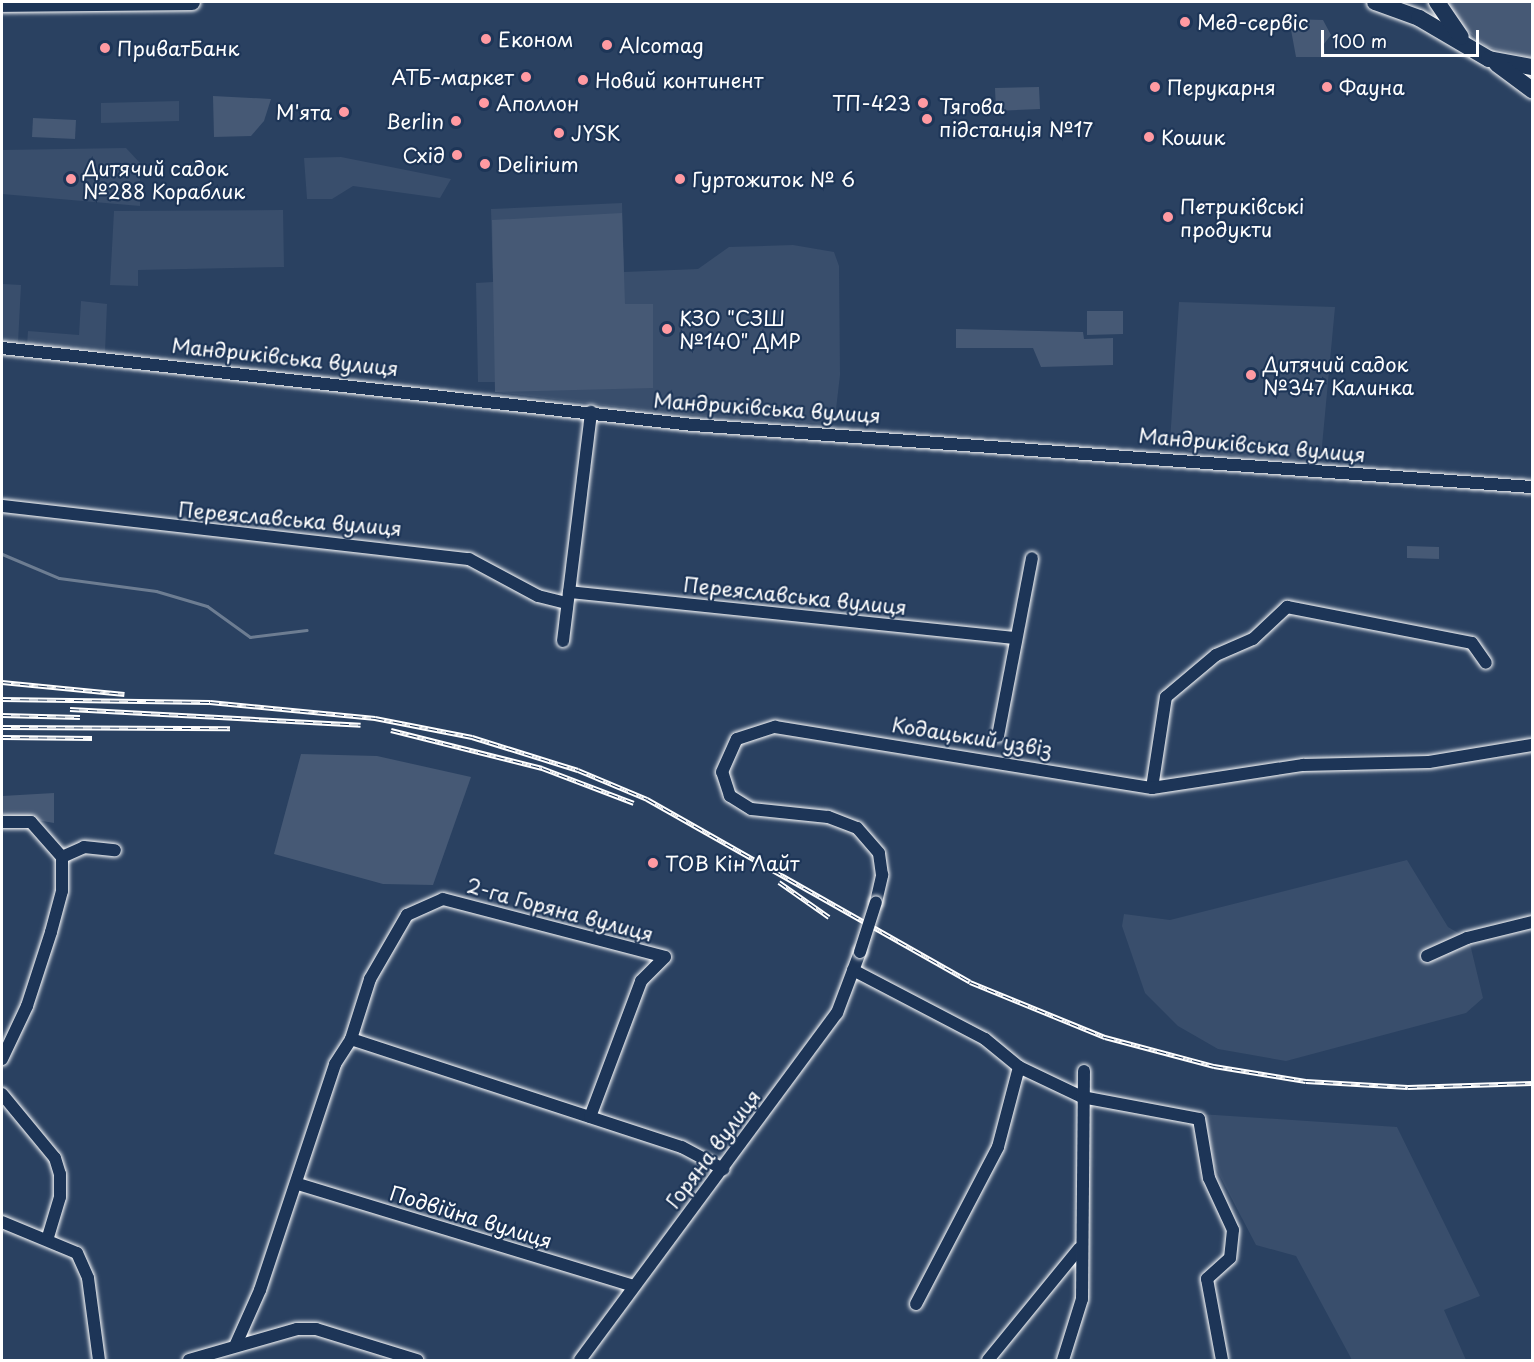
<!DOCTYPE html>
<meta charset="utf-8">
<style>
body{margin:0}
#map{position:relative;width:1534px;height:1362px;overflow:hidden;background:#2a4161;font-family:"Playpen Sans",sans-serif}
div>[style]{position:absolute}
.built>*{inset:0;background:#394e6c}
.green>*{inset:0;background:#465975}
.stream>*{height:3px;margin:-1.5px;padding:0 1.5px;transform-origin:1.5px;border-radius:1.5px;background:#6d7d92}
.roads{filter:drop-shadow(0 0 2px #fff) drop-shadow(0 0 2px #fff)}
.minor>*{height:12px;margin:-6px;padding:0 6px;transform-origin:6px;border-radius:6px;background:#1d3557}
.major>*{height:16px;margin:-8px;padding:0 8px;transform-origin:8px;border-radius:8px;background:#1d3557}
.rail>*{height:5px;margin-top:-2.5px;transform-origin:0;background:repeating-linear-gradient(90deg,#1d3557 0 9px,#fff 0 18px);box-sizing:border-box;border-block:2px solid #fff}
.bridges{filter:drop-shadow(0 0 2px #fff) drop-shadow(0 0 2px #fff)}
.minor-bridge>*{height:12px;margin:-6px;padding:0 6px;transform-origin:6px;border-radius:6px;background:#1d3557}
.dots>*{width:16px;height:16px;translate:-50% -50%;box-sizing:border-box;border:3px solid #1d3557;border-radius:50%}
span{translate:-50% -50%;white-space:nowrap;text-align:center;line-height:1.15;-webkit-text-stroke:4.5px #1d3557;paint-order:stroke}
.poi-label{font-size:20px;color:#fff}
.left{translate:0 -50%;text-align:left}
.right{translate:-100% -50%;text-align:right}
.street-label{font-size:20px;color:#fff}
.frame{position:absolute;inset:0;border:3px solid #fff;pointer-events:none}
.scale{position:absolute;left:1321px;top:30px;width:158px;height:27px;box-sizing:border-box;border:3px solid #fff;border-top:0;padding-left:8px;font-size:18px;line-height:21px;white-space:nowrap;color:#fff;-webkit-text-stroke:4px #1d3557;paint-order:stroke}
</style>
<div id="map">
<div class="built">
<div style="clip-path:polygon(179px 101px,179px 121px,101px 123px,101px 103px)"></div>
<div style="clip-path:polygon(126px 148px,140px 163px,140px 206px,2px 194px,2px 150px)"></div>
<div style="clip-path:polygon(341px 157px,451px 179px,440px 198px,353px 186px,332px 199px,307px 199px,304px 158px)"></div>
<div style="clip-path:polygon(622px 203px,624px 272px,698px 269px,729px 247px,793px 245px,834px 252px,839px 266px,840px 375px,835px 418px,823px 424px,677px 414px,495px 392px,495px 382px,478px 382px,476px 283px,493px 282px,491px 209px)"></div>
<div style="clip-path:polygon(283px 210px,284px 267px,138px 270px,138px 286px,110px 285px,114px 211px)"></div>
<div style="clip-path:polygon(3px 284px,21px 285px,18px 343px,2px 342px)"></div>
<div style="clip-path:polygon(81px 301px,107px 304px,105px 353px,27px 345px,28px 331px,79px 335px)"></div>
<div style="clip-path:polygon(1179px 302px,1335px 307px,1321px 457px,1289px 461px,1189px 451px,1170px 442px)"></div>
<div style="clip-path:polygon(1407px 860px,1448px 927px,1467px 938px,1471px 948px,1483px 998px,1466px 1013px,1286px 1061px,1218px 1049px,1178px 1026px,1145px 993px,1122px 926px,1124px 914px,1170px 920px)"></div>
<div style="clip-path:polygon(1200px 1114px,1397px 1127px,1480px 1296px,1444px 1310px,1466px 1360px,1352px 1360px,1296px 1256px,1256px 1245px,1210px 1157px)"></div>
</div>
<div class="green">
<div style="clip-path:polygon(1446px 2px,1532px 2px,1532px 58px,1487px 47px,1459px 24px)"></div>
<div style="clip-path:polygon(1289px 19px,1323px 20px,1331px 35px,1324px 44px,1325px 57px,1296px 57px)"></div>
<div style="clip-path:polygon(1039px 87px,1040px 109px,996px 111px,995px 88px)"></div>
<div style="clip-path:polygon(213px 96px,271px 99px,264px 121px,251px 136px,214px 137px)"></div>
<div style="clip-path:polygon(33px 118px,76px 120px,75px 139px,32px 137px)"></div>
<div style="clip-path:polygon(622px 213px,625px 304px,653px 304px,653px 388px,495px 392px,492px 220px)"></div>
<div style="clip-path:polygon(1087px 311px,1123px 311px,1123px 334px,1087px 335px)"></div>
<div style="clip-path:polygon(956px 329px,1083px 332px,1084px 339px,1113px 338px,1113px 365px,1041px 367px,1033px 348px,956px 348px)"></div>
<div style="clip-path:polygon(1407px 546px,1439px 547px,1439px 559px,1407px 558px)"></div>
<div style="clip-path:polygon(301px 754px,377px 756px,471px 777px,433px 885px,383px 884px,274px 854px)"></div>
<div style="clip-path:polygon(54px 793px,54px 823px,2px 814px,2px 796px)"></div>
</div>
<div class="stream">
<div style="left:2px;top:554px;width:62px;rotate:22.8deg"></div>
<div style="left:59px;top:578px;width:98px;rotate:7.6deg"></div>
<div style="left:156px;top:591px;width:53px;rotate:16.4deg"></div>
<div style="left:207px;top:606px;width:53px;rotate:35.8deg"></div>
<div style="left:250px;top:637px;width:57px;rotate:-7deg"></div>
</div>
<div class="roads">
<div class="minor">
<div style="left:2px;top:348px;width:695px;rotate:6.36deg"></div>
<div style="left:693px;top:425px;width:841px;rotate:4.23deg"></div>
<div style="left:2px;top:506px;width:470px;rotate:6.5deg"></div>
<div style="left:469px;top:559px;width:78px;rotate:28.2deg"></div>
<div style="left:538px;top:596px;width:29px;rotate:14deg"></div>
<div style="left:569px;top:592px;width:449px;rotate:5.9deg"></div>
<div style="left:563px;top:641px;width:231px;rotate:-83deg"></div>
<div style="left:998px;top:736px;width:181px;rotate:-79.2deg"></div>
<div style="left:1152px;top:788px;width:92px;rotate:-81.3deg"></div>
<div style="left:1166px;top:697px;width:65px;rotate:-40deg"></div>
<div style="left:1216px;top:655px;width:40px;rotate:-23.4deg"></div>
<div style="left:1253px;top:639px;width:47px;rotate:-43.3deg"></div>
<div style="left:1287px;top:607px;width:188px;rotate:11deg"></div>
<div style="left:1472px;top:643px;width:24px;rotate:55deg"></div>
<div style="left:2px;top:822px;width:29px"></div>
<div style="left:31px;top:822px;width:47px;rotate:48.5deg"></div>
<div style="left:876px;top:902px;width:28px;rotate:-77deg"></div>
<div style="left:882px;top:875px;width:22px;rotate:-98deg"></div>
<div style="left:879px;top:853px;width:33px;rotate:-131deg"></div>
<div style="left:857px;top:828px;width:31px;rotate:-159deg"></div>
<div style="left:828px;top:817px;width:77px;rotate:-174.1deg"></div>
<div style="left:751px;top:809px;width:25px;rotate:-148deg"></div>
<div style="left:730px;top:796px;width:25px;rotate:-108deg"></div>
<div style="left:722px;top:772px;width:36px;rotate:-66deg"></div>
<div style="left:737px;top:739px;width:40px;rotate:-18deg"></div>
<div style="left:775px;top:727px;width:382px;rotate:9.2deg"></div>
<div style="left:1152px;top:788px;width:153px;rotate:-8.7deg"></div>
<div style="left:1303px;top:765px;width:126px;rotate:-1.4deg"></div>
<div style="left:1429px;top:762px;width:104px;rotate:-9.4deg"></div>
<div style="left:1427px;top:956px;width:44px;rotate:-24.2deg"></div>
<div style="left:1467px;top:938px;width:67px;rotate:-13.8deg"></div>
<div style="left:853px;top:970px;width:149px;rotate:27.6deg"></div>
<div style="left:985px;top:1039px;width:44px;rotate:39.5deg"></div>
<div style="left:1019px;top:1067px;width:70px;rotate:25.5deg"></div>
<div style="left:1082px;top:1097px;width:119px;rotate:10.6deg"></div>
<div style="left:1199px;top:1119px;width:60px;rotate:80.4deg"></div>
<div style="left:1209px;top:1178px;width:57px;rotate:65.2deg"></div>
<div style="left:1233px;top:1230px;width:28px;rotate:96deg"></div>
<div style="left:1230px;top:1258px;width:31px;rotate:138deg"></div>
<div style="left:1207px;top:1279px;width:82px;rotate:79.5deg"></div>
<div style="left:351px;top:1039px;width:348px;rotate:18.1deg"></div>
<div style="left:682px;top:1147px;width:47px;rotate:28.2deg"></div>
<div style="left:2px;top:1059px;width:59px;rotate:-64.7deg"></div>
<div style="left:27px;top:1006px;width:78px;rotate:-72deg"></div>
<div style="left:51px;top:932px;width:42px;rotate:-75deg"></div>
<div style="left:62px;top:891px;width:34px;rotate:-90deg"></div>
<div style="left:62px;top:857px;width:24px;rotate:-24deg"></div>
<div style="left:84px;top:847px;width:31px;rotate:6deg"></div>
<div style="left:2px;top:1094px;width:83px;rotate:50.4deg"></div>
<div style="left:55px;top:1158px;width:17px;rotate:73deg"></div>
<div style="left:60px;top:1174px;width:23px;rotate:90deg"></div>
<div style="left:60px;top:1197px;width:42px;rotate:106.7deg"></div>
<div style="left:590px;top:1117px;width:145px;rotate:-69.4deg"></div>
<div style="left:641px;top:981px;width:34px;rotate:-45deg"></div>
<div style="left:298px;top:1184px;width:350px;rotate:16.9deg"></div>
<div style="left:2px;top:1222px;width:81px;rotate:22.5deg"></div>
<div style="left:77px;top:1253px;width:27px;rotate:66deg"></div>
<div style="left:88px;top:1278px;width:83px;rotate:82.4deg"></div>
<div style="left:916px;top:1304px;width:177px;rotate:-62.4deg"></div>
<div style="left:998px;top:1147px;width:83px;rotate:-75.3deg"></div>
<div style="left:236px;top:1344px;width:59px;rotate:-66deg"></div>
<div style="left:260px;top:1290px;width:238px;rotate:-71.6deg"></div>
<div style="left:335px;top:1064px;width:30px;rotate:-57deg"></div>
<div style="left:351px;top:1039px;width:63px;rotate:-72.4deg"></div>
<div style="left:370px;top:979px;width:74px;rotate:-60deg"></div>
<div style="left:407px;top:915px;width:39px;rotate:-24deg"></div>
<div style="left:443px;top:899px;width:229px;rotate:14.6deg"></div>
<div style="left:189px;top:1360px;width:112px;rotate:-16deg"></div>
<div style="left:297px;top:1329px;width:19px"></div>
<div style="left:316px;top:1329px;width:106px;rotate:17.1deg"></div>
<div style="left:580px;top:1360px;width:432px;rotate:-53.5deg"></div>
<div style="left:837px;top:1013px;width:65px;rotate:-69.3deg"></div>
<div style="left:988px;top:1360px;width:144px;rotate:-50.7deg"></div>
<div style="left:1063px;top:1360px;width:64px;rotate:-72.7deg"></div>
<div style="left:1082px;top:1299px;width:228px;rotate:-89.5deg"></div>
</div>
<div class="major">
<div style="left:1375px;top:2px;width:47px;rotate:20deg"></div>
<div style="left:1419px;top:18px;width:81px;rotate:30.4deg"></div>
<div style="left:1489px;top:59px;width:44px;rotate:10.5deg"></div>
<div style="left:1437px;top:2px;width:42px;rotate:55.6deg"></div>
<div style="left:2px;top:4px;width:190px;rotate:-0.6deg"></div>
<div style="left:1497px;top:64px;width:44px;rotate:36.6deg"></div>
</div>
</div>
<div class="rail">
<div style="left:2px;top:682px;width:123px;rotate:5.6deg"></div>
<div style="left:2px;top:699px;width:208px;rotate:0.8deg"></div>
<div style="left:210px;top:702px;width:166px;rotate:5.5deg"></div>
<div style="left:375px;top:718px;width:99px;rotate:11.1deg"></div>
<div style="left:472px;top:737px;width:111px;rotate:17.3deg"></div>
<div style="left:578px;top:770px;width:75px;rotate:22.8deg"></div>
<div style="left:647px;top:799px;width:371px;rotate:29.5deg"></div>
<div style="left:970px;top:982px;width:146px;rotate:22.2deg"></div>
<div style="left:1105px;top:1037px;width:113px;rotate:14.9deg"></div>
<div style="left:1214px;top:1066px;width:93px;rotate:9.3deg"></div>
<div style="left:1306px;top:1081px;width:102px;rotate:3.4deg"></div>
<div style="left:1408px;top:1087px;width:124px;rotate:-1.8deg"></div>
<div style="left:70px;top:709px;width:291px;rotate:3.1deg"></div>
<div style="left:2px;top:715px;width:78px;rotate:1.5deg"></div>
<div style="left:2px;top:727px;width:228px;rotate:0.3deg"></div>
<div style="left:391px;top:730px;width:156px;rotate:14.1deg"></div>
<div style="left:542px;top:768px;width:98px;rotate:20.8deg"></div>
<div style="left:2px;top:737px;width:90px;rotate:0.6deg"></div>
<div style="left:779px;top:882px;width:61px;rotate:35deg"></div>
</div>
<div class="bridges">
<div class="minor-bridge">
<div style="left:860px;top:952px;width:52px;rotate:-72.3deg"></div>
</div>
</div>
<div class="dots">
<div style="left:1185px;top:22px;background:#ff9aa2"></div>
<div style="left:486px;top:39px;background:#ff9aa2"></div>
<div style="left:607px;top:45px;background:#ff9aa2"></div>
<div style="left:105px;top:48px;background:#ff9aa2"></div>
<div style="left:526px;top:77px;background:#ff9aa2"></div>
<div style="left:583px;top:80px;background:#ff9aa2"></div>
<div style="left:1155px;top:87px;background:#ff9aa2"></div>
<div style="left:1327px;top:87px;background:#ff9aa2"></div>
<div style="left:484px;top:103px;background:#ff9aa2"></div>
<div style="left:923px;top:103px;background:#ff9aa2"></div>
<div style="left:344px;top:112px;background:#ff9aa2"></div>
<div style="left:927px;top:119px;background:#ff9aa2"></div>
<div style="left:456px;top:121px;background:#ff9aa2"></div>
<div style="left:559px;top:133px;background:#ff9aa2"></div>
<div style="left:1149px;top:137px;background:#ff9aa2"></div>
<div style="left:457px;top:155px;background:#ff9aa2"></div>
<div style="left:485px;top:164px;background:#ff9aa2"></div>
<div style="left:71px;top:179px;background:#ff9aa2"></div>
<div style="left:680px;top:179px;background:#ff9aa2"></div>
<div style="left:1168px;top:217px;background:#ff9aa2"></div>
<div style="left:667px;top:329px;background:#ff9aa2"></div>
<div style="left:1251px;top:375px;background:#ff9aa2"></div>
<div style="left:653px;top:863px;background:#ff9aa2"></div>
</div>
<div class="poi-label">
<span class="left" style="left:1197px;top:22px">Мед-сервіс</span>
<span class="left" style="left:498px;top:39px">Економ</span>
<span class="left" style="left:619px;top:45px">Alcomag</span>
<span class="left" style="left:117px;top:48px">ПриватБанк</span>
<span class="right" style="left:514px;top:77px">АТБ-маркет</span>
<span class="left" style="left:595px;top:80px">Новий континент</span>
<span class="left" style="left:1167px;top:87px">Перукарня</span>
<span class="left" style="left:1339px;top:87px">Фауна</span>
<span class="left" style="left:496px;top:103px">Аполлон</span>
<span class="right" style="left:911px;top:103px">ТП-423</span>
<span class="left" style="left:939px;top:118px">Тягова<br>пiдстанцiя №17</span>
<span class="right" style="left:332px;top:112px">М'ята</span>
<span class="right" style="left:444px;top:121px">Berlin</span>
<span class="left" style="left:571px;top:133px">JYSK</span>
<span class="left" style="left:1161px;top:137px">Кошик</span>
<span class="right" style="left:445px;top:155px">Схід</span>
<span class="left" style="left:497px;top:164px">Delirium</span>
<span class="left" style="left:83px;top:180px">Дитячий садок<br>№288 Кораблик</span>
<span class="left" style="left:692px;top:179px">Гуртожиток № 6</span>
<span class="left" style="left:1180px;top:218px">Петриківські<br>продукти</span>
<span class="left" style="left:679px;top:330px">КЗО "СЗШ<br>№140" ДМР</span>
<span class="left" style="left:1263px;top:376px">Дитячий садок<br>№347 Калинка</span>
<span class="left" style="left:665px;top:863px">ТОВ Кін Лайт</span>
</div>
<div class="street-label">
<span style="left:285px;top:357px;rotate:6deg">Мандриківська вулиця</span>
<span style="left:767px;top:408px;rotate:4deg">Мандриківська вулиця</span>
<span style="left:1252px;top:445px;rotate:5deg">Мандриківська вулиця</span>
<span style="left:290px;top:519px;rotate:5deg">Переяславська вулиця</span>
<span style="left:795px;top:596px;rotate:6deg">Переяславська вулиця</span>
<span style="left:972px;top:737px;rotate:9deg">Кодацький узвіз</span>
<span style="left:560px;top:910px;rotate:15deg">2-га Горяна вулиця</span>
<span style="left:713px;top:1149px;rotate:-53deg">Горяна вулиця</span>
<span style="left:471px;top:1217px;rotate:17deg">Подвійна вулиця</span>
</div>
<div class="frame"></div>
<div class="scale">100 m</div>
</div>
